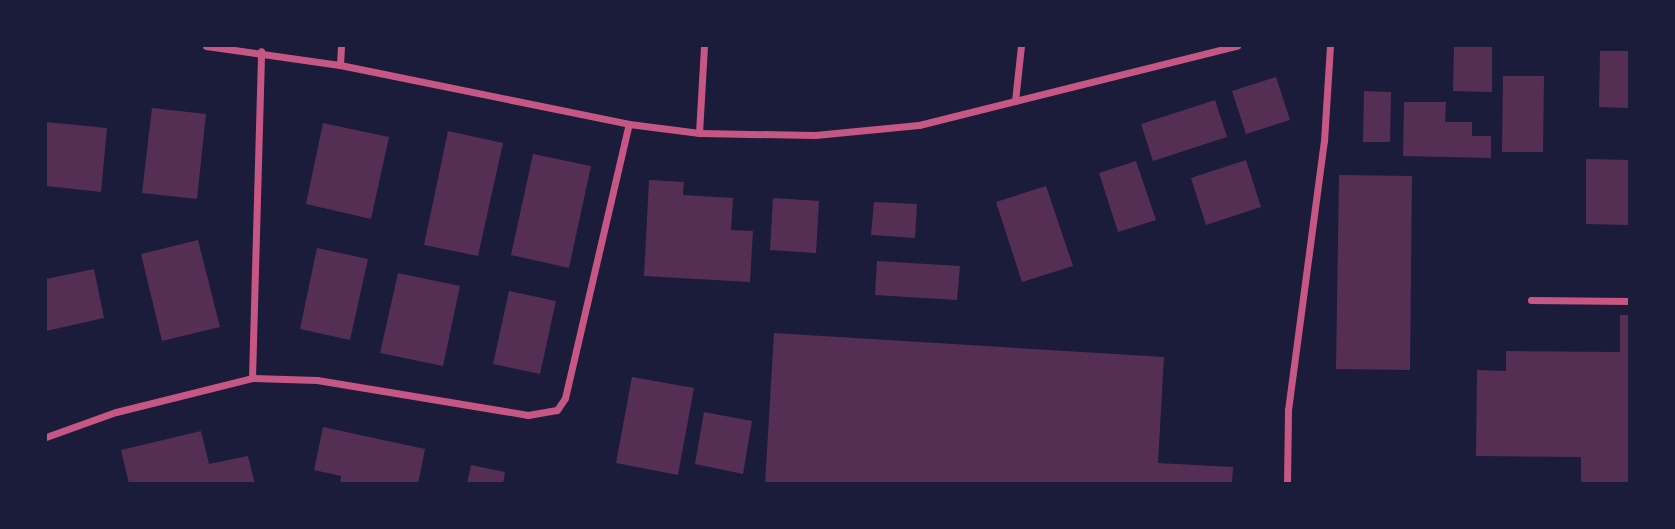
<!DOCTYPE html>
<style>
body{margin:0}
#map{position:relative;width:1675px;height:529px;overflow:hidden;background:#1b1b3a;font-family:"Libre Baskerville",serif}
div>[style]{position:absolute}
.building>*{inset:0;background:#542f53}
.minor>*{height:7px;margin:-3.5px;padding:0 3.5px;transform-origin:3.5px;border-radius:3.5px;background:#c65784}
span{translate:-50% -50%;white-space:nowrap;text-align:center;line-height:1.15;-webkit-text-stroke:5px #1b1b3a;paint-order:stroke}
.frame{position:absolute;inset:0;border:47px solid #1b1b3a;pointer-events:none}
</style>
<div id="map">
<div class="building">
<div style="clip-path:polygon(1454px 46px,1492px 46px,1492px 92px,1453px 91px)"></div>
<div style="clip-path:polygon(1600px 51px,1630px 51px,1630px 108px,1599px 107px)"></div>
<div style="clip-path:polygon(1503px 76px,1544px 76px,1543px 152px,1502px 152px)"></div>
<div style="clip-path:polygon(1276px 77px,1290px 120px,1246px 134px,1232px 91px)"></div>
<div style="clip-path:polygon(1364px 91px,1391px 92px,1390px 142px,1363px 142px)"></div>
<div style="clip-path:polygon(1215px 100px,1227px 137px,1153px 161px,1141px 124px)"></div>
<div style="clip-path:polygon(1404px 102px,1446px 102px,1445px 122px,1472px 122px,1472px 136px,1491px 136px,1491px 158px,1403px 156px)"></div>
<div style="clip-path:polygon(152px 108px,206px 114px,197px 199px,142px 193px)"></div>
<div style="clip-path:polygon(46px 122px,107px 128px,101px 192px,46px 186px)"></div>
<div style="clip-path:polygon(323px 123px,389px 137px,371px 219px,306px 204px)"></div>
<div style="clip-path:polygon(448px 131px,503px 143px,478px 256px,424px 245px)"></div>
<div style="clip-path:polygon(533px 154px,591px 166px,569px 268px,511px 255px)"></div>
<div style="clip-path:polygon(1586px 159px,1630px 160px,1630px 225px,1586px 224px)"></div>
<div style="clip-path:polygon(1246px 160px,1261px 207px,1206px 225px,1191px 178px)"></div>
<div style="clip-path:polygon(1136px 161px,1156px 220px,1118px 232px,1099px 173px)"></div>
<div style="clip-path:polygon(1339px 175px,1412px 176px,1410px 370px,1336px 369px)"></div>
<div style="clip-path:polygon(649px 180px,684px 182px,683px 195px,733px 198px,731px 230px,753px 231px,750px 282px,644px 276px)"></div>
<div style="clip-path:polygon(1046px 186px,1073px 266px,1022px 282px,996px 202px)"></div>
<div style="clip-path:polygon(773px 198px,819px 201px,816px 253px,770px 250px)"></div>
<div style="clip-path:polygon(874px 202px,917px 204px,915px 238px,871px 235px)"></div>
<div style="clip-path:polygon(198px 240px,220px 327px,162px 341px,141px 254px)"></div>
<div style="clip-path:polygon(317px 248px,368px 259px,350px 340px,300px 329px)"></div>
<div style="clip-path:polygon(877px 261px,960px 266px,957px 300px,875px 295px)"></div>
<div style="clip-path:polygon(94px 269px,104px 318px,46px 331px,46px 279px)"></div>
<div style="clip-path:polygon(398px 273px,460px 286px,443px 366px,380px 353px)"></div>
<div style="clip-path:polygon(509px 291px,556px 301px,540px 374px,493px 364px)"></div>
<div style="clip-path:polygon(1620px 315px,1630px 315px,1630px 484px,1581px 484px,1581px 457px,1476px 456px,1477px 370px,1506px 371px,1506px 351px,1620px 352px)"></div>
<div style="clip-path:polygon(774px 333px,1164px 357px,1158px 463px,1233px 467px,1232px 484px,765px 484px)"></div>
<div style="clip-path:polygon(632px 377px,694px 388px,678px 475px,616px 463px)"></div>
<div style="clip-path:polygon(704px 412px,752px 421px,743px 474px,695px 464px)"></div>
<div style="clip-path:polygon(323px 427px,425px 449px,418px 484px,340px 484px,341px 476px,314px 470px)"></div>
<div style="clip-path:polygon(201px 431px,209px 464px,248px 456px,255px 484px,129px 484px,121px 450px)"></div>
<div style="clip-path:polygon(471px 465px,505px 472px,503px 484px,467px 484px)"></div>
</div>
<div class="minor">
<div style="left:206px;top:46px;width:135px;rotate:8.1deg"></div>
<div style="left:340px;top:65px;width:295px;rotate:11.5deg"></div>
<div style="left:629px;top:124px;width:71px;rotate:7.3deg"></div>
<div style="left:699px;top:133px;width:116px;rotate:1deg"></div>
<div style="left:815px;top:135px;width:104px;rotate:-5.5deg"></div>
<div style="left:919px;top:125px;width:328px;rotate:-14deg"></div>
<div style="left:340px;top:65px;width:19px;rotate:-87deg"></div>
<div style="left:1015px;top:101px;width:55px;rotate:-83.8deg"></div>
<div style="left:699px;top:133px;width:87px;rotate:-86.7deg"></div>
<div style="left:1531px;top:300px;width:99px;rotate:0.6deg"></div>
<div style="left:252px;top:378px;width:327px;rotate:-88.4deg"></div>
<div style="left:46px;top:437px;width:74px;rotate:-19.7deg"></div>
<div style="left:116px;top:412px;width:140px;rotate:-14deg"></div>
<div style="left:252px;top:378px;width:65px;rotate:1.8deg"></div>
<div style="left:317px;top:380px;width:214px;rotate:9.4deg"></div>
<div style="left:528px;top:415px;width:29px;rotate:-10deg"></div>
<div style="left:557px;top:410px;width:14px;rotate:-56deg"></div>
<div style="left:565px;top:398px;width:281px;rotate:-76.9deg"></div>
<div style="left:1287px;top:484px;width:74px;rotate:-89.2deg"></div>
<div style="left:1288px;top:410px;width:271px;rotate:-82.4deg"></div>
<div style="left:1324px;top:141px;width:95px;rotate:-86.4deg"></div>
</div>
<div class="frame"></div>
</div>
